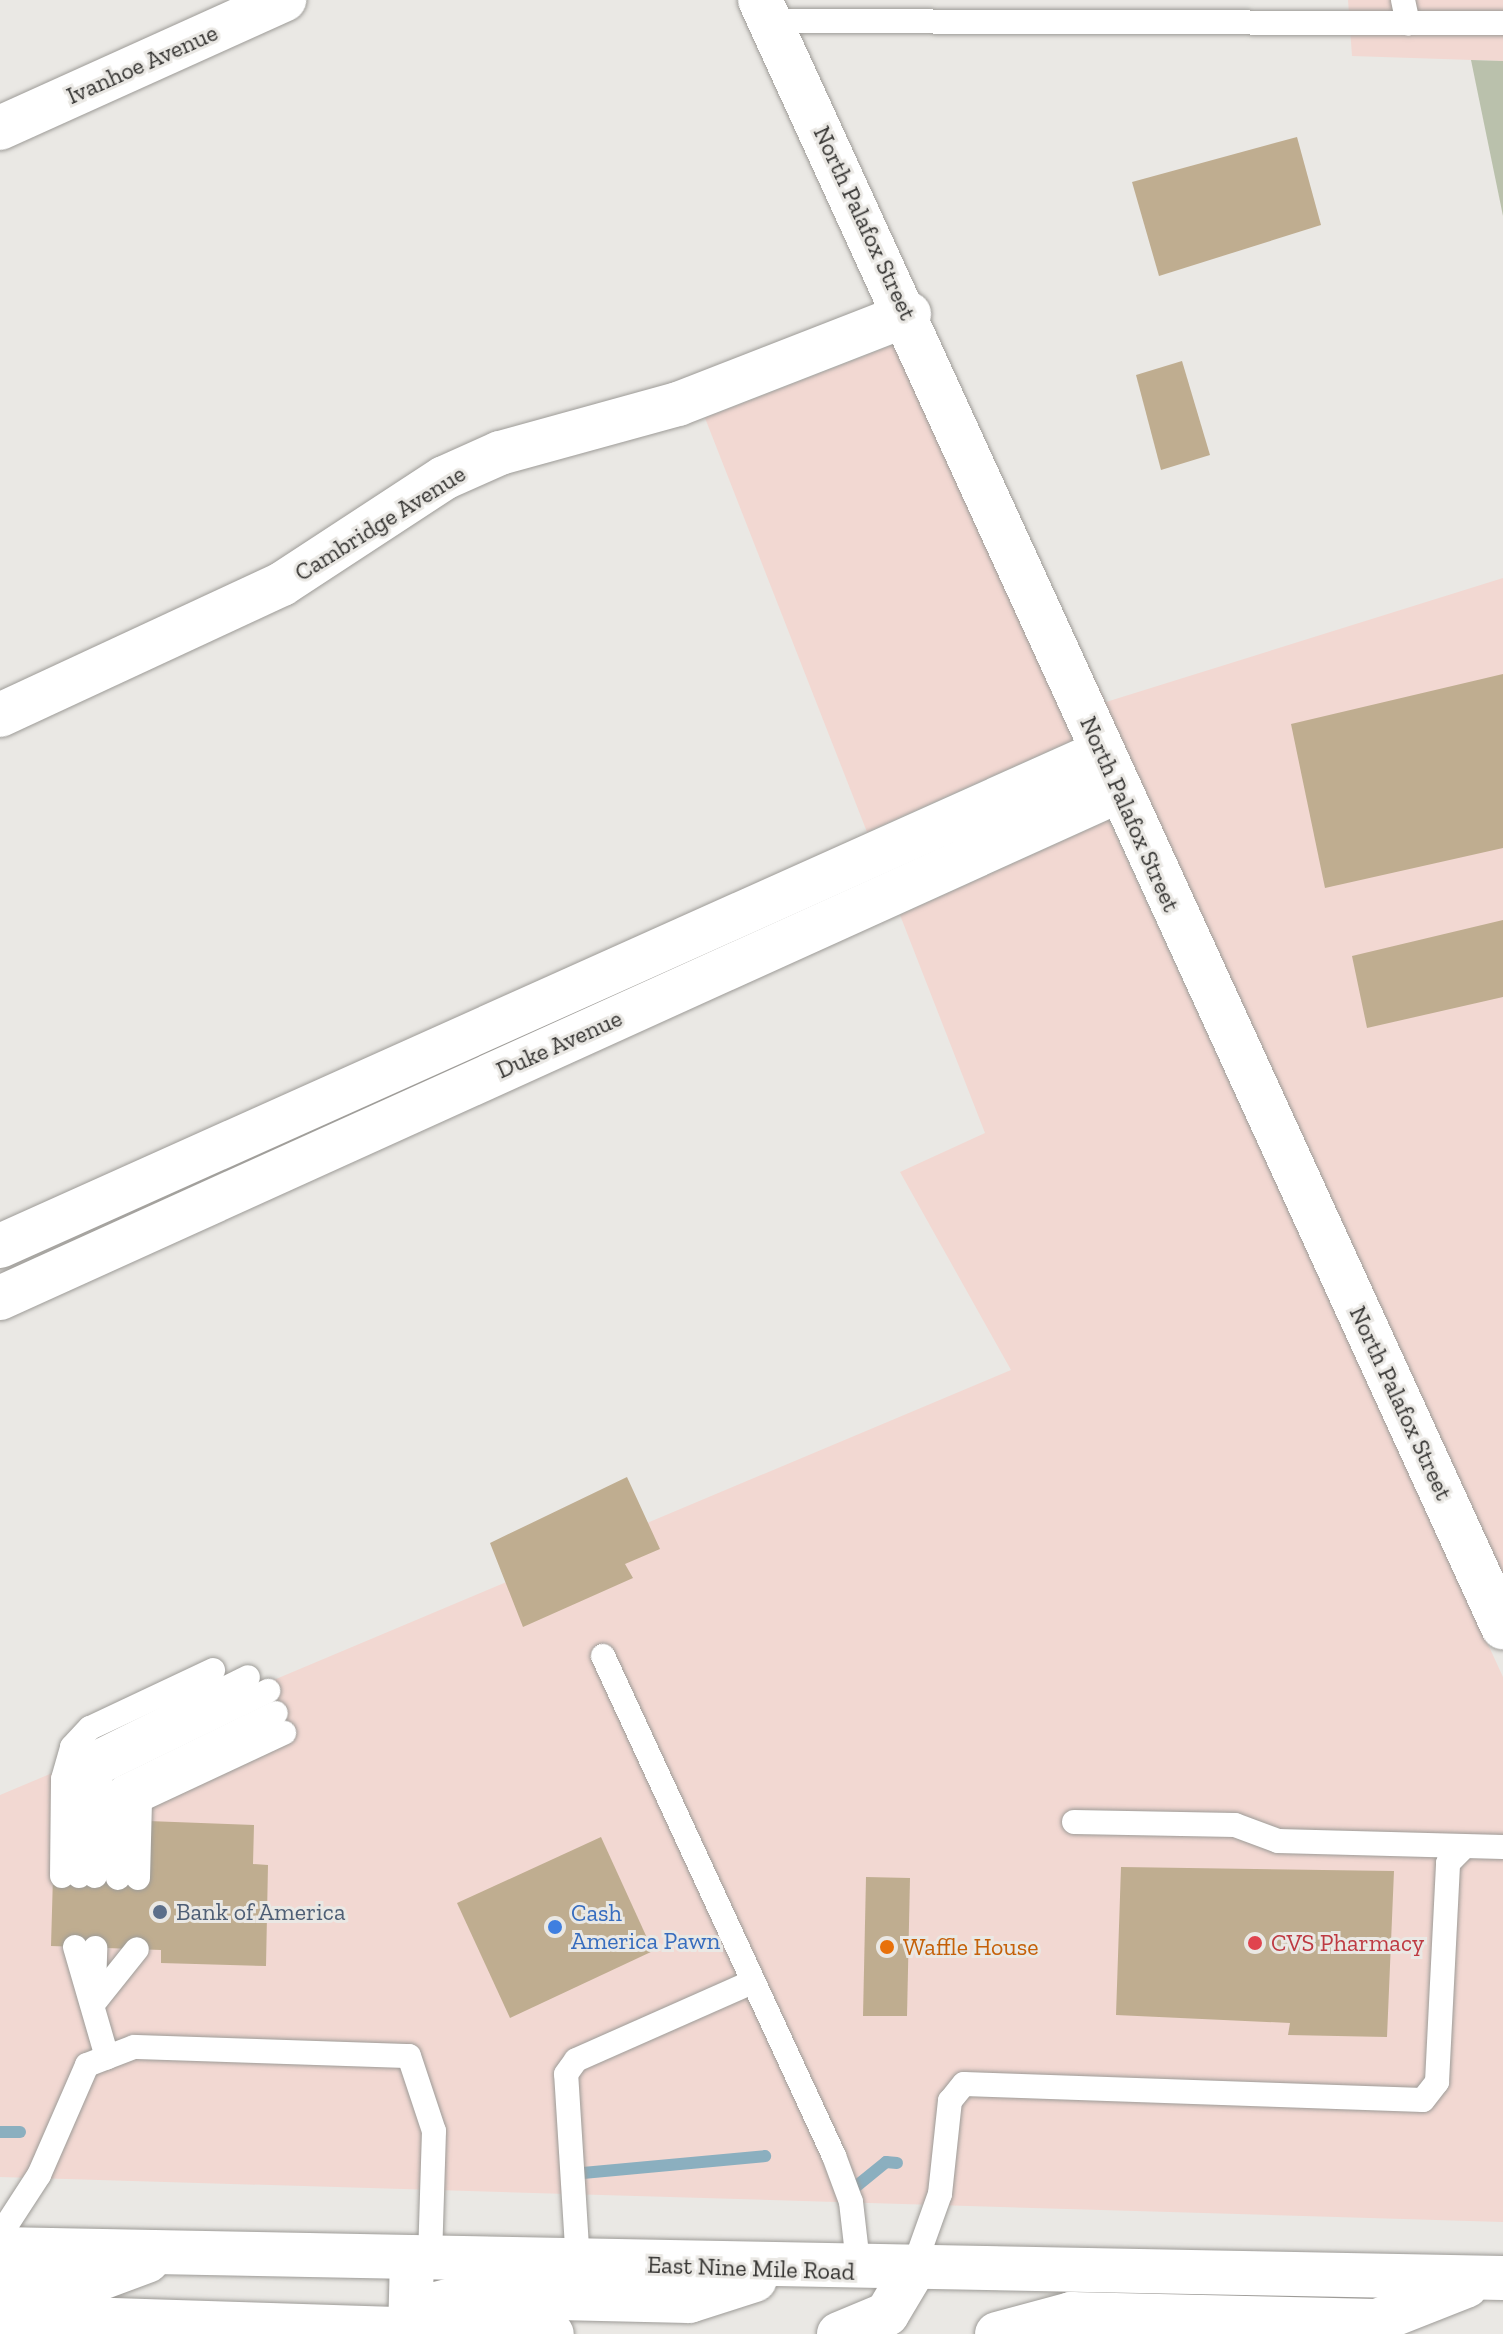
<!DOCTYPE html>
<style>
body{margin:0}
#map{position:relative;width:1503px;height:2334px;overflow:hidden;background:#eae8e4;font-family:"Zilla Slab",serif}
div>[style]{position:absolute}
.commercial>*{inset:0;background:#f2d8d2}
.green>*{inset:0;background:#bac1ac}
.stream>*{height:12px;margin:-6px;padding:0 6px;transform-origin:6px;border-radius:6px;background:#8bafbf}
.building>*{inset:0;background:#bfad90}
.roads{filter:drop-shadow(0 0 2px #9d9b97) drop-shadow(0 0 2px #9d9b97)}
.service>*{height:24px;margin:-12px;padding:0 12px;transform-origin:12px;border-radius:12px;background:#fff}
.minor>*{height:44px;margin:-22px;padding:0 22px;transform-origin:22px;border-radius:22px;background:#fff}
.secondary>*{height:44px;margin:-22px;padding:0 22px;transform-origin:22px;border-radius:22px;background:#fff}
.primary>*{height:44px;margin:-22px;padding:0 22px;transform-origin:22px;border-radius:22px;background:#fff}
.dots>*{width:22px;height:22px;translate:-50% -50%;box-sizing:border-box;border:4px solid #eae8e4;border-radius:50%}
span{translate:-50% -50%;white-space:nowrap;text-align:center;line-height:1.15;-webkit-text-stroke:6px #eae8e4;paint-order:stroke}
.street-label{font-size:24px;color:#353432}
.service-label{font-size:24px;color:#4e5e75}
.left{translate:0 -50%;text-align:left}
.shop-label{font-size:24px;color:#366cbe}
.health-label{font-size:24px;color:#be3a42}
.food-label{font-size:24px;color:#c56008}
</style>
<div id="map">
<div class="commercial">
<div style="clip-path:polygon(1348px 0,1503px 0,1503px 61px,1352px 56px)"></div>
<div style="clip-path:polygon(898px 343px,1073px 740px,867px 832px,705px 418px)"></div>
<div style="clip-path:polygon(1503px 578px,1503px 1577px,1067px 622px,1106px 702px)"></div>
<div style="clip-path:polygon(1109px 820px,1503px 1677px,1503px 2222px,0 2177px,0 1795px,1011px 1370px,900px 1172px,985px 1133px,900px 915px)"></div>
</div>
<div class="green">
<div style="clip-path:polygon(1471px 60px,1503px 61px,1503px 216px)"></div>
</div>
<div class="stream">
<div style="left:0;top:2132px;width:20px"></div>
<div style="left:572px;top:2174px;width:194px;rotate:-5.3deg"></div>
<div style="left:848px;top:2193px;width:49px;rotate:-39.2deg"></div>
<div style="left:886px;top:2162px;width:11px;rotate:5deg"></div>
</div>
<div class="building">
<div style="clip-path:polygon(1297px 137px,1321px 225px,1159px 276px,1132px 182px)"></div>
<div style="clip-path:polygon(1182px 361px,1210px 455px,1161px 470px,1136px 375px)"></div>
<div style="clip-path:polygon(1503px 674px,1503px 848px,1325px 888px,1291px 724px)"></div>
<div style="clip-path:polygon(1503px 920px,1503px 997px,1367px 1028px,1352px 956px)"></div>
<div style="clip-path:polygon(627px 1477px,660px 1549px,625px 1564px,633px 1578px,523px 1627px,490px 1543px)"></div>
<div style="clip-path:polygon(148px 1821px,254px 1825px,253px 1864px,268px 1865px,266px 1966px,161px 1963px,161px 1950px,51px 1946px,53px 1876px)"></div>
<div style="clip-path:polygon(601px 1837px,653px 1951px,510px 2018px,457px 1903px)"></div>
<div style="clip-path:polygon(1121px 1867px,1394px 1871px,1387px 2037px,1288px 2035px,1290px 2023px,1116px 2015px)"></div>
<div style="clip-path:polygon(866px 1877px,910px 1878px,907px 2016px,863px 2016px)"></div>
</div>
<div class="roads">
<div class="service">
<div style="left:1403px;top:0;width:24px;rotate:78deg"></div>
<div style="left:1408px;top:23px;width:95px"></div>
<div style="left:771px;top:21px;width:637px;rotate:0.18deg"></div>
<div style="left:603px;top:1656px;width:551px;rotate:65.2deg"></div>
<div style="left:834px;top:2156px;width:49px;rotate:69.7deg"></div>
<div style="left:851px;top:2202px;width:69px;rotate:83.4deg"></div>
<div style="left:1074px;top:1822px;width:161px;rotate:1.1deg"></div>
<div style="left:1235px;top:1825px;width:46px;rotate:20.4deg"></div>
<div style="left:1278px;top:1841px;width:225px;rotate:1.5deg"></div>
<div style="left:62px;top:1876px;width:97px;rotate:-89.4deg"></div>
<div style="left:63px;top:1779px;width:33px;rotate:-74deg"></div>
<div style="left:72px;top:1747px;width:26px;rotate:-47deg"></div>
<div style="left:90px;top:1728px;width:136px;rotate:-25.2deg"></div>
<div style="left:79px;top:1876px;width:117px;rotate:-88deg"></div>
<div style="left:83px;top:1759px;width:184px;rotate:-26.4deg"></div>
<div style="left:95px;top:1876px;width:104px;rotate:-86.7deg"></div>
<div style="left:101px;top:1772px;width:186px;rotate:-25.9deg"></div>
<div style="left:118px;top:1878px;width:90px;rotate:-87.5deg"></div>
<div style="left:122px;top:1788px;width:171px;rotate:-26deg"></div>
<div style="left:138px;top:1878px;width:78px;rotate:-88.5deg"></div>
<div style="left:140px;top:1800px;width:159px;rotate:-25deg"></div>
<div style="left:75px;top:1947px;width:115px;rotate:73.8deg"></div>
<div style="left:94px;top:1986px;width:38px;rotate:-88deg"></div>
<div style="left:93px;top:2004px;width:70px;rotate:-51.3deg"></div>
<div style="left:0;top:2235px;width:72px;rotate:-57deg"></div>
<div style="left:39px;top:2175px;width:120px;rotate:-66.4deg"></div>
<div style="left:87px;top:2065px;width:50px;rotate:-21deg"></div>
<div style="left:134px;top:2047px;width:275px;rotate:1.9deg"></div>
<div style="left:409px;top:2056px;width:79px;rotate:71.6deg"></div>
<div style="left:434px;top:2131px;width:127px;rotate:91.8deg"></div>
<div style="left:578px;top:2263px;width:189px;rotate:-93.6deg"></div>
<div style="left:566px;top:2074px;width:17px;rotate:-54deg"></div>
<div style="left:576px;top:2060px;width:190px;rotate:-23.9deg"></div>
<div style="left:912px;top:2272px;width:83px;rotate:-70.3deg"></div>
<div style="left:940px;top:2194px;width:94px;rotate:-83.9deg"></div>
<div style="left:950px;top:2101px;width:22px;rotate:-51deg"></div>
<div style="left:964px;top:2084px;width:459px;rotate:2deg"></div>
<div style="left:1423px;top:2100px;width:23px;rotate:-52deg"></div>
<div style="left:1437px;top:2082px;width:219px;rotate:-87.1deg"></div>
<div style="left:1448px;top:1863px;width:18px;rotate:-45deg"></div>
</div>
<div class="minor">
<div style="left:0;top:128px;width:312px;rotate:-24.3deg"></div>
<div style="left:0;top:715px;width:311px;rotate:-24.9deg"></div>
<div style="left:282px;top:584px;width:194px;rotate:-33.2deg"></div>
<div style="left:444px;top:478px;width:61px;rotate:-24.1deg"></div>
<div style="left:500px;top:453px;width:185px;rotate:-15.4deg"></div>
<div style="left:678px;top:404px;width:248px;rotate:-21.3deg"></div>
<div style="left:0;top:1246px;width:1208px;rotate:-24.15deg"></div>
<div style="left:0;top:1298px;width:1228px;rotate:-24.39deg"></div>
<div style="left:410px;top:2334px;width:77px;rotate:-88.5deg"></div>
</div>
<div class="secondary">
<div style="left:760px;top:0;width:1789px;rotate:65.46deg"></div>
</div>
<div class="primary">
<div style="left:0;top:2249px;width:1503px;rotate:1.11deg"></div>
<div style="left:0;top:2283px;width:90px;rotate:-0.6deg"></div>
<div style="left:90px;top:2282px;width:61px;rotate:-20.2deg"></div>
<div style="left:0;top:2324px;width:20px;rotate:-20deg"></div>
<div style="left:19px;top:2317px;width:533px;rotate:1.83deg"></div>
<div style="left:410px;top:2329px;width:29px;rotate:-52deg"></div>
<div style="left:428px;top:2306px;width:40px;rotate:-14.4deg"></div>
<div style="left:467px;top:2296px;width:222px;rotate:1.3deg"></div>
<div style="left:689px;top:2301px;width:69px;rotate:-17.7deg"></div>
<div style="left:839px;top:2334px;width:52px;rotate:-22.6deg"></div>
<div style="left:887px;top:2314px;width:49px;rotate:-59.2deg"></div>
<div style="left:997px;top:2334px;width:77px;rotate:-15.1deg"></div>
<div style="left:1071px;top:2314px;width:306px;rotate:1.3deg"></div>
<div style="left:1377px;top:2321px;width:96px;rotate:-21.5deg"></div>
</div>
</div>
<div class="dots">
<div style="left:160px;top:1912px;background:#5c6f8a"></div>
<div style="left:555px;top:1927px;background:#3f7fe0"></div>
<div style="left:1255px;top:1943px;background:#e0444e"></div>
<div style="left:887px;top:1947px;background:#e8710a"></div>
</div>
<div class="street-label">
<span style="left:142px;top:64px;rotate:-24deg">Ivanhoe Avenue</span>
<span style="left:865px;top:223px;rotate:65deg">North Palafox Street</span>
<span style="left:380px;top:523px;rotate:-32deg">Cambridge Avenue</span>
<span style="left:1130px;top:814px;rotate:66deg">North Palafox Street</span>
<span style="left:559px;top:1044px;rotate:-24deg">Duke Avenue</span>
<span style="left:1401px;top:1403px;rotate:65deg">North Palafox Street</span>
<span style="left:751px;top:2268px;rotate:2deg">East Nine Mile Road</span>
</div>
<div class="service-label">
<span class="left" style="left:176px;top:1912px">Bank of America</span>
</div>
<div class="shop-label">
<span class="left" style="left:571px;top:1927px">Cash<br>America Pawn</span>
</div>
<div class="health-label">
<span class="left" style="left:1271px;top:1943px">CVS Pharmacy</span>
</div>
<div class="food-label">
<span class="left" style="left:903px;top:1947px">Waffle House</span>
</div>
</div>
